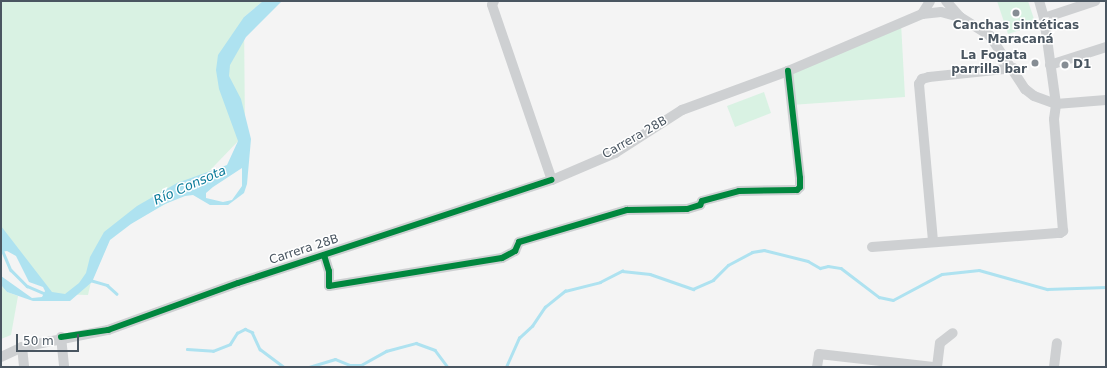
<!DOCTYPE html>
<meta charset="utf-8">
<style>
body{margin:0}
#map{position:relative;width:1107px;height:368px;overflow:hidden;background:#f4f4f4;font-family:"DejaVu Sans",sans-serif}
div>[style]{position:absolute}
.green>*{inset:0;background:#d9f2e3}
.water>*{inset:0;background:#aee2f0}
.stream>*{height:2.5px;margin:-1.25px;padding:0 1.25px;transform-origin:1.25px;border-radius:1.25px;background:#aee2f0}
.minor>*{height:10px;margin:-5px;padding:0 5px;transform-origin:5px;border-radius:5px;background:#ced0d2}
.cycleway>*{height:6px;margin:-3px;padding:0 3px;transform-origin:3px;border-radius:3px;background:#00873e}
.dots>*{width:11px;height:11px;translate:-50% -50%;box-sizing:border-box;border:2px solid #fff;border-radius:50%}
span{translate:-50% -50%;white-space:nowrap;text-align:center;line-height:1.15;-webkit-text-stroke:3px #fff;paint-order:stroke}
.poi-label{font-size:12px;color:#4a5661;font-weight:700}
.right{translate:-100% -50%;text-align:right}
.left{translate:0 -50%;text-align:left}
.street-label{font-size:12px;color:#4a5661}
.water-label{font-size:13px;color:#0c7c9b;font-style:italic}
.frame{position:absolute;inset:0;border:2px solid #4a5661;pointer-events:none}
.scale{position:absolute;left:16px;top:334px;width:63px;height:18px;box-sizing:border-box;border:2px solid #4a5661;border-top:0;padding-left:5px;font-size:12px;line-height:14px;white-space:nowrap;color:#4a5661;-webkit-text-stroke:3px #fff;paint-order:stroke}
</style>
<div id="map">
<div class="green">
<div style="clip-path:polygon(1px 1px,263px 1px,244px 17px,245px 134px,190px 191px,101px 238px,88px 295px,53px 294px,1px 238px)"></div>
<div style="clip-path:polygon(997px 1px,1028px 1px,1036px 25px,1008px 34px)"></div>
<div style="clip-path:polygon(901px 23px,905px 97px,791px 105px,788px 71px)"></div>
<div style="clip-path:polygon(764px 92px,771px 113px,735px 127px,727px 106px)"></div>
<div style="clip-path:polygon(1px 285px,7px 292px,18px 296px,11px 335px,1px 339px)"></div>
</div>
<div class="water">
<div style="clip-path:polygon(evenodd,263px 1px,282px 1px,246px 37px,230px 65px,229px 76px,241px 99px,251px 139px,247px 184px,244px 193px,228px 205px,210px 205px,193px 195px,185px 196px,165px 204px,131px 224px,110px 240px,92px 282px,70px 301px,33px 301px,7px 292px,1px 285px,1px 276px,32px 298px,42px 297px,45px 291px,43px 287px,29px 282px,16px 256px,7px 251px,1px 252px,1px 226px,52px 292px,65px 294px,79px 283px,86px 273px,90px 257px,104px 232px,137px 206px,177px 183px,227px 165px,238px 141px,219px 89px,216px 70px,218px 55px,244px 17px,263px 1px,242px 168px,242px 186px,232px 200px,223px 202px,206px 198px,206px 193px,213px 187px,242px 168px)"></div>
</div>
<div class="stream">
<div style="left:1px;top:247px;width:25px;rotate:67deg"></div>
<div style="left:11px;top:270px;width:23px;rotate:45deg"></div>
<div style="left:27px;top:286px;width:21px;rotate:23deg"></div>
<div style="left:90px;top:280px;width:18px;rotate:16deg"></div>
<div style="left:107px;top:285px;width:13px;rotate:42deg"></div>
<div style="left:187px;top:349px;width:26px;rotate:4deg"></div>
<div style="left:213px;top:351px;width:18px;rotate:-22deg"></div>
<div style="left:230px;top:344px;width:13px;rotate:-58deg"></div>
<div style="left:237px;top:333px;width:9px;rotate:-27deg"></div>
<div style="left:245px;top:329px;width:8px;rotate:23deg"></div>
<div style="left:252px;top:332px;width:19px;rotate:65deg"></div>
<div style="left:260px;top:349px;width:30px;rotate:37deg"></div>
<div style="left:309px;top:367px;width:27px;rotate:-17deg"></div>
<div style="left:335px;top:359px;width:16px;rotate:22deg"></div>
<div style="left:350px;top:365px;width:11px"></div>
<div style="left:361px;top:365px;width:29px;rotate:-29deg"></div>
<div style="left:386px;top:351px;width:31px;rotate:-15deg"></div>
<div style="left:416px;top:343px;width:20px;rotate:20deg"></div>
<div style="left:435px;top:350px;width:21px;rotate:53deg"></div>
<div style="left:506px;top:367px;width:32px;rotate:-66deg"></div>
<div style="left:519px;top:338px;width:18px;rotate:-43deg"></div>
<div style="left:532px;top:326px;width:23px;rotate:-56deg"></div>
<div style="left:545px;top:307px;width:26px;rotate:-39deg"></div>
<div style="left:565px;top:291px;width:36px;rotate:-14deg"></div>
<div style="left:600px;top:282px;width:25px;rotate:-27deg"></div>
<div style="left:622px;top:271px;width:28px;rotate:6deg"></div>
<div style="left:650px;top:274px;width:46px;rotate:19.2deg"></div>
<div style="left:693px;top:289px;width:22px;rotate:-24deg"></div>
<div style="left:713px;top:280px;width:21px;rotate:-45deg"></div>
<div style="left:728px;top:265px;width:27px;rotate:-28deg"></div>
<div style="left:752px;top:252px;width:12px;rotate:-9deg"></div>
<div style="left:764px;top:250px;width:45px;rotate:14deg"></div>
<div style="left:808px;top:261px;width:14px;rotate:30deg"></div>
<div style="left:820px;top:268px;width:8px;rotate:-14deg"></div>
<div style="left:828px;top:266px;width:13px;rotate:9deg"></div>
<div style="left:841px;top:268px;width:48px;rotate:37.3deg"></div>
<div style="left:879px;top:297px;width:14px;rotate:12deg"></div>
<div style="left:893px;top:300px;width:55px;rotate:-28deg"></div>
<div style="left:942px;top:274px;width:37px;rotate:-6deg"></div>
<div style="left:979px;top:270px;width:71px;rotate:15.6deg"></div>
<div style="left:1047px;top:289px;width:59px;rotate:-1.9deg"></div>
</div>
<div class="minor">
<div style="left:494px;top:1px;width:4px;rotate:117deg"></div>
<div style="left:492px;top:5px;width:185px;rotate:71.1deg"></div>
<div style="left:946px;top:1px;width:21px;rotate:49deg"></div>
<div style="left:960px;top:17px;width:36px;rotate:32deg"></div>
<div style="left:990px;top:36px;width:64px;rotate:56.6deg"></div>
<div style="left:1025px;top:89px;width:11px;rotate:38deg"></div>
<div style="left:1034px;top:96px;width:23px;rotate:20deg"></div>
<div style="left:1056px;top:104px;width:50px;rotate:-4.6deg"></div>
<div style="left:922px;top:14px;width:15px;rotate:-58deg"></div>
<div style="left:1044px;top:18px;width:54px;rotate:-18.4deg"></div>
<div style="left:1050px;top:65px;width:59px;rotate:-17.8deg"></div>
<div style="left:933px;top:241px;width:158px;rotate:-95.1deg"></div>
<div style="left:919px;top:84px;width:6px;rotate:-59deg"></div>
<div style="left:922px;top:79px;width:7px;rotate:-16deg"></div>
<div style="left:929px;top:77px;width:85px;rotate:-6deg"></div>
<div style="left:872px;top:247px;width:189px;rotate:-4.3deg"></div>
<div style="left:1060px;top:233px;width:4px;rotate:-34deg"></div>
<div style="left:1063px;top:231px;width:112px;rotate:-94.6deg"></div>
<div style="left:1054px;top:119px;width:15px;rotate:-82deg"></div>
<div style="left:1056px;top:104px;width:87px;rotate:-97.9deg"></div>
<div style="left:1044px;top:18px;width:18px;rotate:-106deg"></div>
<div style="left:324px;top:255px;width:17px;rotate:73deg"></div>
<div style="left:329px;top:271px;width:15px;rotate:90deg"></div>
<div style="left:329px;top:286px;width:175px;rotate:-9.2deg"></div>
<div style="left:502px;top:258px;width:15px;rotate:-28deg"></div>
<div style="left:515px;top:251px;width:10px;rotate:-66deg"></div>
<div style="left:519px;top:242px;width:113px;rotate:-16.5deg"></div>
<div style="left:627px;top:210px;width:60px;rotate:-1deg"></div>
<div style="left:687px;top:209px;width:14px;rotate:-17deg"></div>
<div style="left:700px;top:205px;width:4px;rotate:-63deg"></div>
<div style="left:702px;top:201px;width:38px;rotate:-15deg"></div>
<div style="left:739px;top:191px;width:58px;rotate:-1deg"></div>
<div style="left:797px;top:190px;width:4px;rotate:-45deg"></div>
<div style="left:800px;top:187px;width:9px;rotate:-90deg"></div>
<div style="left:800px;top:178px;width:108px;rotate:-96.4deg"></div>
<div style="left:61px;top:337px;width:30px;rotate:84deg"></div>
<div style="left:22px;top:347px;width:20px;rotate:84deg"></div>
<div style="left:1px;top:357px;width:23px;rotate:-25deg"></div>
<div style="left:22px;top:347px;width:88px;rotate:-11.2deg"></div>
<div style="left:108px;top:330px;width:138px;rotate:-19.9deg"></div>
<div style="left:238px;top:283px;width:330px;rotate:-18.2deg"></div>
<div style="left:552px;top:180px;width:69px;rotate:-23.2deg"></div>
<div style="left:615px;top:153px;width:80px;rotate:-32.7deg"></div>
<div style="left:682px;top:110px;width:113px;rotate:-20.2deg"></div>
<div style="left:788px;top:71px;width:146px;rotate:-23deg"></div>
<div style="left:922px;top:14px;width:19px;rotate:-6deg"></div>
<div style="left:941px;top:12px;width:20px;rotate:15deg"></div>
<div style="left:817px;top:367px;width:13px;rotate:-81deg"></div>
<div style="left:819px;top:354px;width:115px;rotate:6.5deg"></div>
<div style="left:937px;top:367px;width:24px;rotate:-83deg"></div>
<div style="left:940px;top:343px;width:16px;rotate:-38deg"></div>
<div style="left:1054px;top:367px;width:24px;rotate:-83deg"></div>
</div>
<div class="cycleway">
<div style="left:324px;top:255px;width:17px;rotate:73deg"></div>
<div style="left:329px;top:271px;width:15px;rotate:90deg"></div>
<div style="left:329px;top:286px;width:175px;rotate:-9.2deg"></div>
<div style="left:502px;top:258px;width:15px;rotate:-28deg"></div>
<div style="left:515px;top:251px;width:10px;rotate:-66deg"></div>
<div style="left:519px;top:242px;width:113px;rotate:-16.5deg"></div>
<div style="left:627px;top:210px;width:60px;rotate:-1deg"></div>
<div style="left:687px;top:209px;width:14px;rotate:-17deg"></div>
<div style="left:700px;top:205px;width:4px;rotate:-63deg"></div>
<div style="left:702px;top:201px;width:38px;rotate:-15deg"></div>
<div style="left:739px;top:191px;width:58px;rotate:-1deg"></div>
<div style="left:797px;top:190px;width:4px;rotate:-45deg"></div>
<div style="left:800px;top:187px;width:9px;rotate:-90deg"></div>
<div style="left:800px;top:178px;width:108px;rotate:-96.4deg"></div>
<div style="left:61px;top:337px;width:48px;rotate:-8.5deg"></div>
<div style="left:108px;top:330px;width:138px;rotate:-19.9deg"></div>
<div style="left:238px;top:283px;width:330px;rotate:-18.2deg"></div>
</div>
<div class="dots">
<div style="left:1016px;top:13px;background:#868d94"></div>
<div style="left:1035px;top:63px;background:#868d94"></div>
<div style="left:1065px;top:65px;background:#868d94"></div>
</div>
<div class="poi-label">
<span style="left:1016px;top:33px">Canchas sintéticas<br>- Maracaná</span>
<span class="right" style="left:1027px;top:63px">La Fogata<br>parrilla bar</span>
<span class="left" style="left:1073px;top:65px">D1</span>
</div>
<div class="street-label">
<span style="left:635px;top:138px;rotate:-30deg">Carrera 28B</span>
<span style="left:304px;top:250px;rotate:-18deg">Carrera 28B</span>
</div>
<div class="water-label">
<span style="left:190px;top:186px;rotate:-24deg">Río Consota</span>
</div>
<div class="frame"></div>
<div class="scale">50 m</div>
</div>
